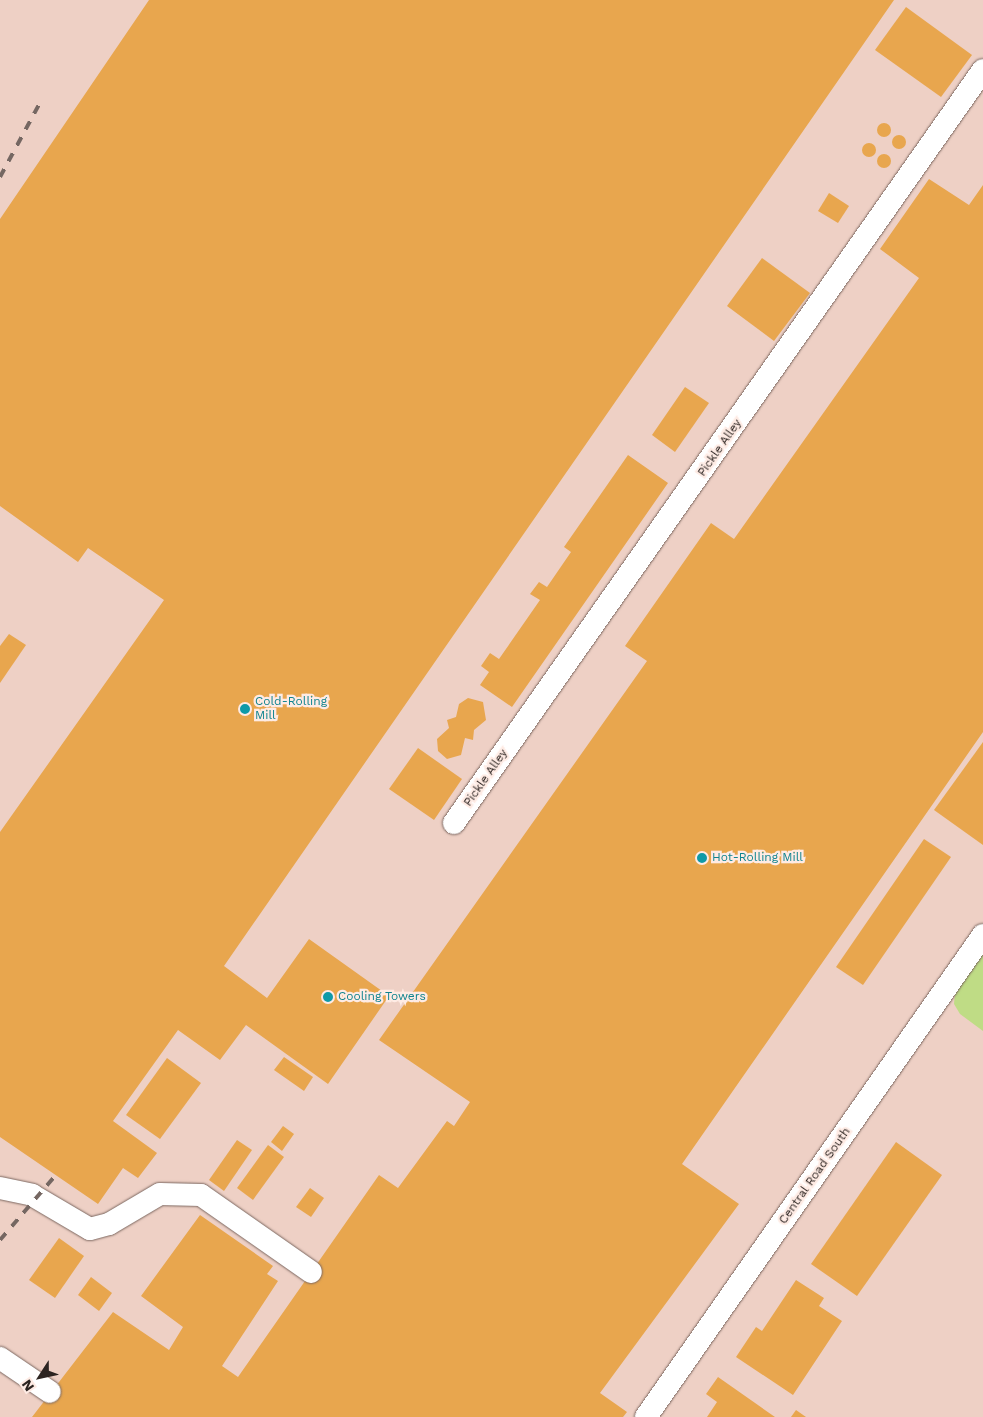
<!DOCTYPE html>
<style>
body{margin:0}
#map{position:relative;width:983px;height:1417px;overflow:hidden;background:#f4ddd4;font-family:"Work Sans",sans-serif}
div>[style]{position:absolute}
.built>*{inset:0;background:#eed0c5}
.green>*{inset:0;background:#bfdc85}
.building>*{inset:0;background:#e8a64e}
.round{border-radius:50%}
.roads{filter:drop-shadow(0 0 1px #7c6861) drop-shadow(0 0 1px #7c6861)}
.minor>*{height:22px;margin:-11px;padding:0 11px;transform-origin:11px;border-radius:11px;background:#fff}
.rail>*{height:4px;margin-top:-2px;transform-origin:0;background:repeating-linear-gradient(90deg,#756762 0 9px,transparent 0 18px)}
.dots>*{width:14px;height:14px;translate:-50% -50%;box-sizing:border-box;border:2px solid #feebe4;border-radius:50%}
span{translate:-50% -50%;white-space:nowrap;text-align:center;line-height:1.15;-webkit-text-stroke:4.5px #feebe4;paint-order:stroke}
.street-label{font-size:12px;color:#2c2421}
.culture-label{font-size:12px;color:#0d838f}
.left{translate:0 -50%;text-align:left}
.north{position:absolute;left:15px;top:1352px;width:50px;height:50px;-webkit-text-stroke:4px #feebe4;paint-order:stroke;rotate:235deg;font-size:14px;font-weight:700;line-height:20px;text-align:center;color:#2c2421}
.north::after{content:'';display:block;margin:auto;width:18px;height:22px;background:#2c2421;clip-path:polygon(50% 0,100% 100%,50% 72%,0 100%)}
</style>
<div id="map">
<div class="built">
<div style="clip-path:polygon(0 0,983px 0,983px 1417px,0 1417px)"></div>
</div>
<div class="green">
<div style="clip-path:polygon(983px 952px,983px 1031px,960px 1014px,954px 1004px,955px 993px)"></div>
</div>
<div class="building">
<div style="clip-path:polygon(149px 0,894px 0,224px 966px,267px 998px,309px 939px,389px 996px,328px 1084px,246px 1025px,220px 1060px,178px 1030px,113px 1121px,157px 1153px,138px 1178px,123px 1168px,98px 1204px,0 1137px,0 832px,164px 600px,88px 548px,78px 562px,0 506px,0 219px)"></div>
<div style="clip-path:polygon(906px 7px,972px 55px,941px 97px,875px 50px)"></div>
<div class="round" style="left:877px;top:123px;width:14px;height:14px"></div>
<div class="round" style="left:892px;top:135px;width:14px;height:14px"></div>
<div class="round" style="left:862px;top:143px;width:14px;height:14px"></div>
<div class="round" style="left:877px;top:154px;width:14px;height:14px"></div>
<div style="clip-path:polygon(929px 179px,969px 205px,983px 185px,983px 732px,682px 1164px,739px 1204px,600px 1393px,627px 1412px,623px 1417px,32px 1417px,113px 1312px,169px 1350px,183px 1327px,141px 1296px,200px 1215px,273px 1266px,267px 1274px,278px 1281px,222px 1366px,238px 1377px,379px 1175px,398px 1188px,447px 1121px,454px 1126px,470px 1102px,379px 1040px,647px 661px,625px 646px,711px 523px,734px 539px,919px 278px,880px 249px)"></div>
<div style="clip-path:polygon(829px 193px,849px 206px,838px 223px,818px 211px)"></div>
<div style="clip-path:polygon(762px 258px,810px 293px,774px 341px,727px 306px)"></div>
<div style="clip-path:polygon(685px 387px,709px 403px,675px 452px,652px 435px)"></div>
<div style="clip-path:polygon(628px 455px,668px 483px,512px 707px,480px 685px,489px 672px,481px 666px,490px 653px,499px 659px,540px 600px,530px 594px,539px 582px,547px 587px,571px 552px,564px 547px)"></div>
<div style="clip-path:polygon(9px 634px,26px 645px,0 683px,0 646px)"></div>
<div style="clip-path:polygon(468px 698px,483px 702px,486px 720px,474px 730px,473px 740px,465px 738px,461px 755px,447px 759px,438px 751px,437px 739px,449px 728px,447px 720px,456px 717px,459px 704px)"></div>
<div style="clip-path:polygon(983px 742px,983px 845px,934px 810px)"></div>
<div style="clip-path:polygon(418px 748px,462px 779px,434px 820px,389px 789px)"></div>
<div style="clip-path:polygon(924px 839px,951px 857px,863px 985px,836px 967px)"></div>
<div style="clip-path:polygon(284px 1057px,313px 1077px,304px 1091px,274px 1070px)"></div>
<div style="clip-path:polygon(167px 1058px,201px 1083px,160px 1139px,126px 1115px)"></div>
<div style="clip-path:polygon(283px 1126px,294px 1134px,282px 1151px,271px 1142px)"></div>
<div style="clip-path:polygon(237px 1140px,252px 1150px,224px 1191px,209px 1180px)"></div>
<div style="clip-path:polygon(896px 1142px,942px 1175px,857px 1296px,811px 1264px)"></div>
<div style="clip-path:polygon(268px 1145px,284px 1157px,253px 1200px,237px 1188px)"></div>
<div style="clip-path:polygon(310px 1188px,324px 1198px,311px 1217px,296px 1207px)"></div>
<div style="clip-path:polygon(59px 1238px,84px 1256px,55px 1298px,29px 1280px)"></div>
<div style="clip-path:polygon(91px 1277px,112px 1293px,99px 1311px,78px 1295px)"></div>
<div style="clip-path:polygon(796px 1280px,824px 1298px,819px 1306px,842px 1321px,793px 1395px,736px 1357px,756px 1327px,762px 1331px)"></div>
<div style="clip-path:polygon(718px 1377px,775px 1417px,707px 1417px,717px 1402px,706px 1394px)"></div>
<div style="clip-path:polygon(796px 1410px,806px 1417px,791px 1417px)"></div>
</div>
<div class="roads">
<div class="minor">
<div style="left:454px;top:823px;width:920px;rotate:-54.91deg"></div>
<div style="left:0;top:1188px;width:33px;rotate:12deg"></div>
<div style="left:32px;top:1195px;width:67px;rotate:30.4deg"></div>
<div style="left:90px;top:1229px;width:20px;rotate:-15deg"></div>
<div style="left:109px;top:1224px;width:59px;rotate:-30.5deg"></div>
<div style="left:160px;top:1194px;width:41px;rotate:1.4deg"></div>
<div style="left:201px;top:1195px;width:134px;rotate:35deg"></div>
<div style="left:0;top:1358px;width:60px;rotate:34.2deg"></div>
<div style="left:646px;top:1417px;width:588px;rotate:-55.04deg"></div>
</div>
</div>
<div class="rail">
<div style="left:0;top:177px;width:89px;rotate:-61.7deg"></div>
<div style="left:0;top:1240px;width:84px;rotate:-49.3deg"></div>
</div>
<div class="dots">
<div style="left:245px;top:709px;background:#0f9aa8"></div>
<div style="left:702px;top:858px;background:#0f9aa8"></div>
<div style="left:328px;top:997px;background:#0f9aa8"></div>
</div>
<div class="street-label">
<span style="left:720px;top:448px;rotate:-55deg">Pickle Alley</span>
<span style="left:486px;top:778px;rotate:-55deg">Pickle Alley</span>
<span style="left:815px;top:1176px;rotate:-55deg">Central Road South</span>
</div>
<div class="culture-label">
<span class="left" style="left:255px;top:709px">Cold-Rolling<br>Mill</span>
<span class="left" style="left:712px;top:858px">Hot-Rolling Mill</span>
<span class="left" style="left:338px;top:997px">Cooling Towers</span>
</div>
<div class="north">N</div>
</div>
